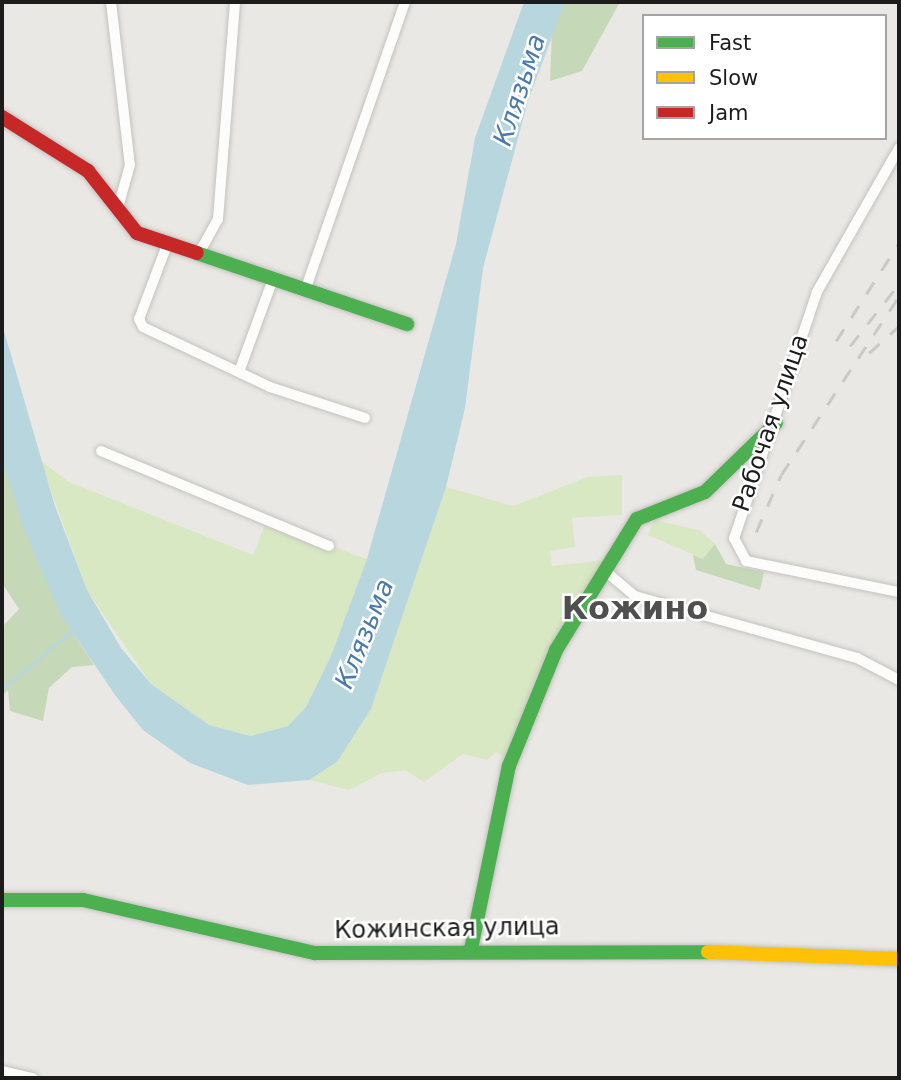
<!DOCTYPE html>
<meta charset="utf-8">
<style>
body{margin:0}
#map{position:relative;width:901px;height:1080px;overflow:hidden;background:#eae8e4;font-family:"DejaVu Sans",sans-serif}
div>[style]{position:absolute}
.grass>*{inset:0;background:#d7e8c2}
.forest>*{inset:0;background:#c5d9b9}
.water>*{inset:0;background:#b7d6de}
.stream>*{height:2.5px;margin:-1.25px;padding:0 1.25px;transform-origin:1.25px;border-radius:1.25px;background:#b7d6de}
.roads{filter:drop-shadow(0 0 2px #c3c2c0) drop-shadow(0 0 2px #c3c2c0)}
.street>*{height:10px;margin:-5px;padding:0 5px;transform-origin:5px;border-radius:5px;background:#fcfcfb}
.fast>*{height:14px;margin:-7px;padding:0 7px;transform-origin:7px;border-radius:7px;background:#4caf50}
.slow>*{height:14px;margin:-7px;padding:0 7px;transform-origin:7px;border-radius:7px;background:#ffc107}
.jam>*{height:14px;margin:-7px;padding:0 7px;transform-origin:7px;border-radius:7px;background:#c62828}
.rail>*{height:2.5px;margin-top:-1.25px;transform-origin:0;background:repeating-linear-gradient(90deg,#c9c9c8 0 14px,transparent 0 28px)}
span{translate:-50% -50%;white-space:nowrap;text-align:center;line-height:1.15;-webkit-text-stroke:5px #fff;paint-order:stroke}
.street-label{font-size:24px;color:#1c1c1c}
.water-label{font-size:26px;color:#4a7aaa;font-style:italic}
.district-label{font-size:32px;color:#4f4f4f;font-weight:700}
.frame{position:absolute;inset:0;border:4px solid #1c1c1c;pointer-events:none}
.legend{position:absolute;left:642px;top:14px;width:245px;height:126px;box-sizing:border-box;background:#fff;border:2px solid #a4a4a4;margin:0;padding:9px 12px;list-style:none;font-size:21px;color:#1c1c1c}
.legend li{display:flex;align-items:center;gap:14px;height:35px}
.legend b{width:35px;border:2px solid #a4a4a4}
</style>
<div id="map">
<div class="grass">
<div style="clip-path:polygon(40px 460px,69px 482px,253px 555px,266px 522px,367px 559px,331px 656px,306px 707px,288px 726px,250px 736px,209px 725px,151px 684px,87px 590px)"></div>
<div style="clip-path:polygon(622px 475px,622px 515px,572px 518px,575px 547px,550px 551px,552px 566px,605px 560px,539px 669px,506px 758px,496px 752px,487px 760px,463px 754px,424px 782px,405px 770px,382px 773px,349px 790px,309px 780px,337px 762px,371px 709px,446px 487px,513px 506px,588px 477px)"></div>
<div style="clip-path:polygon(654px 520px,699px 530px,715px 544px,703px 559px,648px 535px)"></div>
</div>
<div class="forest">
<div style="clip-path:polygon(565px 2px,620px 2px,582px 71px,550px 81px,552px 31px)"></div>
<div style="clip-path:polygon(2px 460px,61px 614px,94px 665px,72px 667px,49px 688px,43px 721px,10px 711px,8px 690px,2px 696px,2px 627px,19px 609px,2px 583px)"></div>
<div style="clip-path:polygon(715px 544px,726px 564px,764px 572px,760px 590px,696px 570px,693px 555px,703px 559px)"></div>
</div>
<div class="water">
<div style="clip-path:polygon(524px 2px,565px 2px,528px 101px,483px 268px,465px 408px,446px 487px,371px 709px,337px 762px,309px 780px,248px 785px,190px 763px,143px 730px,115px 695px,61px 615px,26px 535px,2px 460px,2px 324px,55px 506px,87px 590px,121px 648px,151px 684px,209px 725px,250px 736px,288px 726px,306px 707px,331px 656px,367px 559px,456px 244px,475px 138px)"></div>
</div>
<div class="stream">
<div style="left:2px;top:689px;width:91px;rotate:-39.6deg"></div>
</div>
<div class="roads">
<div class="street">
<div style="left:111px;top:2px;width:164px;rotate:83.4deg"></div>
<div style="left:130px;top:165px;width:41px;rotate:105.8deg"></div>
<div style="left:899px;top:148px;width:166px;rotate:119.7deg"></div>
<div style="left:817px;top:292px;width:260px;rotate:108.6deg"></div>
<div style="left:734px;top:538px;width:26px;rotate:62deg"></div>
<div style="left:746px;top:561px;width:156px;rotate:11.5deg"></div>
<div style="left:167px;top:245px;width:79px;rotate:110.7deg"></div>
<div style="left:139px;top:319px;width:9px;rotate:63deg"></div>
<div style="left:143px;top:327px;width:140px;rotate:25.3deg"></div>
<div style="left:270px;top:387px;width:100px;rotate:18.1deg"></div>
<div style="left:198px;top:255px;width:41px;rotate:-60.9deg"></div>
<div style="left:218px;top:219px;width:218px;rotate:-85.5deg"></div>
<div style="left:307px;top:285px;width:299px;rotate:-70.9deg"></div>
<div style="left:239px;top:372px;width:96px;rotate:-69.9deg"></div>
<div style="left:101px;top:451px;width:247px;rotate:22.6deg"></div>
<div style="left:604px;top:570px;width:40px;rotate:40deg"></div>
<div style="left:635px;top:596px;width:230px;rotate:15.6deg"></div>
<div style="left:857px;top:658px;width:47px;rotate:27.6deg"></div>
<div style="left:2px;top:1071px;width:32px;rotate:13deg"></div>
</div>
<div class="fast">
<div style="left:197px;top:253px;width:222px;rotate:18.7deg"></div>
<div style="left:2px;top:900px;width:81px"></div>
<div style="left:83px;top:900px;width:238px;rotate:12.9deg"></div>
<div style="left:315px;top:953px;width:393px;rotate:-0.1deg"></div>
<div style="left:471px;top:949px;width:187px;rotate:-78.3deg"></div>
<div style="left:509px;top:766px;width:125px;rotate:-67.9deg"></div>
<div style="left:556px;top:650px;width:154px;rotate:-58.3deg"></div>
<div style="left:637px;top:519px;width:73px;rotate:-21.7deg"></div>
<div style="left:705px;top:492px;width:99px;rotate:-44.2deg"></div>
</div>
<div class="slow">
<div style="left:708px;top:952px;width:191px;rotate:2.1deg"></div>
</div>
<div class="jam">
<div style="left:2px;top:117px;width:102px;rotate:32.1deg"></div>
<div style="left:88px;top:171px;width:79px;rotate:51.7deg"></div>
<div style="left:137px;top:233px;width:63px;rotate:18.4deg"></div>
</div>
</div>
<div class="rail">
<div style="left:836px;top:341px;width:117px;rotate:-57.3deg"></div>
<div style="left:850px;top:346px;width:79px;rotate:-51.7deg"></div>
<div style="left:869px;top:353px;width:40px;rotate:-42deg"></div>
<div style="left:756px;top:532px;width:62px;rotate:-66.3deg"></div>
<div style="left:781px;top:475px;width:214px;rotate:-56.6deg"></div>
</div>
<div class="street-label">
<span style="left:771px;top:423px;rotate:-71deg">Рабочая улица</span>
<span style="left:447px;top:929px;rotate:-1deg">Кожинская улица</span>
</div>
<div class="water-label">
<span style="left:520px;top:90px;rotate:-72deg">Клязьма</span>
<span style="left:365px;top:634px;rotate:-68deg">Клязьма</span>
</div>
<div class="district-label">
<span style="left:635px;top:608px">Кожино</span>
</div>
<div class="frame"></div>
<ul class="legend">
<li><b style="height:9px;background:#4caf50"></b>Fast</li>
<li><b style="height:9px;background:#ffc107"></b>Slow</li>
<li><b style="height:9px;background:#c62828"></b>Jam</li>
</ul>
</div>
